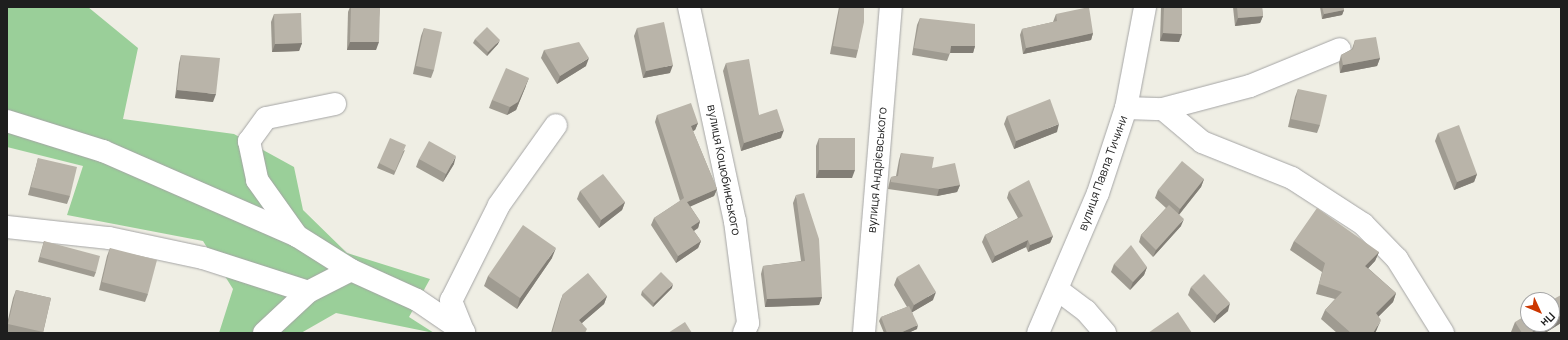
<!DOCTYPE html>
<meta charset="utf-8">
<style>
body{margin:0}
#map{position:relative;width:1568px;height:340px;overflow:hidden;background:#efeee4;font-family:Manrope,sans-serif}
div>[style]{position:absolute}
.forest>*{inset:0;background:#9acf99}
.roads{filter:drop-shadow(0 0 1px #a5a5a5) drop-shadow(0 0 1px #a5a5a5)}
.minor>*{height:22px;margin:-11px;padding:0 11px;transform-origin:11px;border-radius:11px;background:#fff}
.wall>*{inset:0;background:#9f9b91}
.shaded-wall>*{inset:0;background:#827e76}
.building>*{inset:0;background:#b9b4a9}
span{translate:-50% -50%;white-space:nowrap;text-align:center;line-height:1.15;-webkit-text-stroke:3px #fff;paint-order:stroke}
.street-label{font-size:12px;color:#1e1e1e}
.frame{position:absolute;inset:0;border:8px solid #1e1e1e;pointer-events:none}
.north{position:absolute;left:1520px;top:292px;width:40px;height:40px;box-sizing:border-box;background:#fff;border:1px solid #a5a5a5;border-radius:50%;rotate:134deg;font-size:11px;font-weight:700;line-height:16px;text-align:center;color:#1e1e1e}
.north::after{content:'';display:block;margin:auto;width:14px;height:18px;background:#cc3700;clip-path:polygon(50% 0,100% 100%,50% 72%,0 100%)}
</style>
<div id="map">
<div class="forest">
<div style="clip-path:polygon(7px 7px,88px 7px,138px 48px,123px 119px,234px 134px,294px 167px,303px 210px,347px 253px,430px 279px,409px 317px,434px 333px,336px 313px,301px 333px,219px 333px,233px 289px,203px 241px,67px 215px,83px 166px,7px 147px)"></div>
</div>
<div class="roads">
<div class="minor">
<div style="left:689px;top:7px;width:219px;rotate:77.9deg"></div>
<div style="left:735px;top:221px;width:103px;rotate:82.7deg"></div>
<div style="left:748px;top:323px;width:11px;rotate:112deg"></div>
<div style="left:335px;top:104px;width:70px;rotate:168.5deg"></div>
<div style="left:266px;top:118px;width:29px;rotate:126deg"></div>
<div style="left:249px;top:141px;width:40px;rotate:78deg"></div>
<div style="left:257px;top:180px;width:69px;rotate:54.5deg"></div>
<div style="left:297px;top:236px;width:64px;rotate:32.2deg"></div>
<div style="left:351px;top:270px;width:72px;rotate:24.4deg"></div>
<div style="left:417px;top:300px;width:57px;rotate:34.2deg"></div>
<div style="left:1126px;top:108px;width:37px;rotate:2deg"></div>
<div style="left:1163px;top:109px;width:51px;rotate:40.2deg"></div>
<div style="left:1202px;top:142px;width:97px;rotate:21.8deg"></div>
<div style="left:1292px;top:178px;width:85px;rotate:32.9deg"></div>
<div style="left:1363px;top:224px;width:49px;rotate:45.8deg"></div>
<div style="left:1397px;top:259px;width:87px;rotate:58.1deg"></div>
<div style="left:1163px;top:109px;width:90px;rotate:-14.8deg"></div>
<div style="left:1250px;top:86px;width:97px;rotate:-22.3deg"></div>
<div style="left:7px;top:121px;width:101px;rotate:17.4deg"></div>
<div style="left:103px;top:151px;width:210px;rotate:23.6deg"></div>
<div style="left:7px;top:227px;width:103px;rotate:6.2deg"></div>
<div style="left:109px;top:238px;width:96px;rotate:12deg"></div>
<div style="left:203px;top:258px;width:110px;rotate:17.9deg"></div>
<div style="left:1058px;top:290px;width:35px;rotate:37deg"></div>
<div style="left:1086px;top:311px;width:29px;rotate:49deg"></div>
<div style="left:264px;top:333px;width:60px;rotate:-43deg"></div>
<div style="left:308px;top:292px;width:48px;rotate:-27.1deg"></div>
<div style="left:464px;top:333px;width:35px;rotate:-112deg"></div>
<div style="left:451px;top:301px;width:107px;rotate:-63.4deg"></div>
<div style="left:499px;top:205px;width:98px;rotate:-54.5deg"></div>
<div style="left:864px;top:333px;width:327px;rotate:-85.3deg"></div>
<div style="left:1038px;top:333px;width:152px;rotate:-66.8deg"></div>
<div style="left:1098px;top:193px;width:89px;rotate:-71.8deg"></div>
<div style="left:1126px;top:108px;width:103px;rotate:-79.3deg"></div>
</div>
</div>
<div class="wall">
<div style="clip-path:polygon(350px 7px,380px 7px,376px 50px,347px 50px,348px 12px)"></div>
<div style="clip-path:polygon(839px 7px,864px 7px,858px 50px,856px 58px,830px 54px)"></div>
<div style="clip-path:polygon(1161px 7px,1182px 7px,1179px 42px,1160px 41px)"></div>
<div style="clip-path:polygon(1233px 7px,1262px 7px,1263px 16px,1260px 23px,1235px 26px)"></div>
<div style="clip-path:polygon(1320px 7px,1343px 7px,1344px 10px,1342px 15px,1322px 19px)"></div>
<div style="clip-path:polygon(274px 14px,302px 43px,299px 51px,272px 52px,271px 22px)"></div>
<div style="clip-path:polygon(1056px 14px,1093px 33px,1091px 40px,1023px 54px,1020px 35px,1022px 29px,1053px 22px)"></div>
<div style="clip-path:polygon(920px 18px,975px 46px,973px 53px,950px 53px,947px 61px,912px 55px,917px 25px)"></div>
<div style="clip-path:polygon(424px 28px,434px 70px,431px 78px,413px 74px,421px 36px)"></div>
<div style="clip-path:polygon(637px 28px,670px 73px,643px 78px,634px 36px)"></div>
<div style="clip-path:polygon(475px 39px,498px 44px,487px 56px,473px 43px)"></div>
<div style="clip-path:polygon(1355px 40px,1380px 58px,1377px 66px,1340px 73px,1339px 63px,1341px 55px,1352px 49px)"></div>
<div style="clip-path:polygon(544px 50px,586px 66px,557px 84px,541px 58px)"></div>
<div style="clip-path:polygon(181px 55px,213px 102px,175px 98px,179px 63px)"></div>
<div style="clip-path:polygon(726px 63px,759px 115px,781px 138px,741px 151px,723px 71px)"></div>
<div style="clip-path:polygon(526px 86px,516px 110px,507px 115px,489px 108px,492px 100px)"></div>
<div style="clip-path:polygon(1298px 89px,1320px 125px,1317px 133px,1288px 127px,1295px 97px)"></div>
<div style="clip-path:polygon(657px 115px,698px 123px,695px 130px,693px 131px,717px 189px,714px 196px,690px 206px,700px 221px,698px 228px,694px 231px,701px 241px,698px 248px,676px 263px,651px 225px,654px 218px,680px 201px,655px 122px)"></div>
<div style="clip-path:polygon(1007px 116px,1057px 132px,1014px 149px,1004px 124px)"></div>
<div style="clip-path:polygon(1438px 133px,1477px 174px,1474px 182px,1454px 190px,1435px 141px)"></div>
<div style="clip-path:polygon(819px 138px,852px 178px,816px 178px,816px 146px)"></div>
<div style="clip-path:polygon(405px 150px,394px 175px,377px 168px,379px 163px)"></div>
<div style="clip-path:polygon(901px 153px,932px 168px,960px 185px,957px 192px,937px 196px,888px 189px,889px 184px,891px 177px,896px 176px,899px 160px)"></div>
<div style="clip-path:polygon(38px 158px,70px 196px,67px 204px,28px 195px,36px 166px)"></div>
<div style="clip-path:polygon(419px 159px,454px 164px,443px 182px,416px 167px)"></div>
<div style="clip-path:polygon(1204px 179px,1201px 187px,1179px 215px,1181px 226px,1153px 257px,1139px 242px,1141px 235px,1166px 208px,1155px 198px,1158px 190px)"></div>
<div style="clip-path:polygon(580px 191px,625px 202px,622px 210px,599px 228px,577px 199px)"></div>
<div style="clip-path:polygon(1009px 191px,1053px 236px,1050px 243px,1028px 252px,1026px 247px,992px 263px,982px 242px,985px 235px,1018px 218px,1007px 198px)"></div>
<div style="clip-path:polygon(796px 195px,822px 297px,819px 305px,765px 307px,761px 274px,763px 266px,801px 261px,793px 203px)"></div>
<div style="clip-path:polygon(44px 241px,96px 272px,94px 277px,38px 262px)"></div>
<div style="clip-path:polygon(1294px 241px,1379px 252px,1375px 261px,1368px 268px,1396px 293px,1393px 302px,1378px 317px,1377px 329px,1375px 333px,1337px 333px,1321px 319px,1325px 310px,1335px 299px,1316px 294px,1322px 272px,1290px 250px)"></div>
<div style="clip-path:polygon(110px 248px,148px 294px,145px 302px,99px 290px,107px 256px)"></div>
<div style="clip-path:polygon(552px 258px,517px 309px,484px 286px,488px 276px)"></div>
<div style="clip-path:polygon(1114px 264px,1147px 267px,1144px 275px,1130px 290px,1111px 272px)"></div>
<div style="clip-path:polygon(897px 277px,933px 300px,912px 312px,917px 329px,908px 333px,884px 333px,879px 321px,881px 317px,907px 307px,894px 285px)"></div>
<div style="clip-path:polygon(1191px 287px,1228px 311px,1214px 323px,1188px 295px)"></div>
<div style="clip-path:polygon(672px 288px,653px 307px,641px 295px,642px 291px)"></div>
<div style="clip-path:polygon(16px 290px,51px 298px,43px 333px,9px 333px,7px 332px,7px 324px,13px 298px)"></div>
<div style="clip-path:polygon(563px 294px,607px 296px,604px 304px,582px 323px,585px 333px,551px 333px,560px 302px)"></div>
<div style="clip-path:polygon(1515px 322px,1561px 323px,1545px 333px,1512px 333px,1511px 332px)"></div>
</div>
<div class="shaded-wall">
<div style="clip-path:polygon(1344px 10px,1342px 15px,1322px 19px,1324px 14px)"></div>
<div style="clip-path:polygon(1263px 16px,1260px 23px,1235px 26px,1238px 18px)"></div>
<div style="clip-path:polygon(1093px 33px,1091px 40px,1023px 54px,1026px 48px)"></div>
<div style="clip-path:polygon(1163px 33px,1182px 34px,1179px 42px,1160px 41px)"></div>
<div style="clip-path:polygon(500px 40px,498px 44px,487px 56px,488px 52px)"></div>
<div style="clip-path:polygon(350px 42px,379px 42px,376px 50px,347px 50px)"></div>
<div style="clip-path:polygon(302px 43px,299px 51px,272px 52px,275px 44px)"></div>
<div style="clip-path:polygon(951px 46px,975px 46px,973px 53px,949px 53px)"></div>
<div style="clip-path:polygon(589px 58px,586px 66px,557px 84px,560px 76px)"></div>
<div style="clip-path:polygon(1380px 58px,1377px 66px,1340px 73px,1343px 65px)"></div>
<div style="clip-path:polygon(673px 65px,670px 73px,643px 78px,646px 71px)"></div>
<div style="clip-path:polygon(529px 78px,516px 110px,507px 115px,510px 107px)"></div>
<div style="clip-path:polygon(177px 90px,216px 94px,213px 102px,175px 98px)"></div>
<div style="clip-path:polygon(698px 123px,695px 130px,688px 133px,691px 126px)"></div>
<div style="clip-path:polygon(1059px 124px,1057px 132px,1014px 149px,1016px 141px)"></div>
<div style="clip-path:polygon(784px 130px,781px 138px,741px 151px,744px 143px)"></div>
<div style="clip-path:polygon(456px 156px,454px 164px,443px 182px,446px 174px)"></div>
<div style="clip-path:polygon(819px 170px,855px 170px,852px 178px,816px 178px)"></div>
<div style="clip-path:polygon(1477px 174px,1474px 182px,1454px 190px,1457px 182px)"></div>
<div style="clip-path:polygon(1204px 179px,1201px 187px,1177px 217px,1180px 209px)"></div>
<div style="clip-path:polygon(960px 185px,957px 192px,937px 196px,939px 189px)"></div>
<div style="clip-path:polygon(717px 189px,714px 196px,685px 209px,687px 202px)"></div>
<div style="clip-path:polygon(625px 202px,622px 210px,599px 228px,601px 220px)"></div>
<div style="clip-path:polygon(1184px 219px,1181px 226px,1153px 257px,1156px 250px)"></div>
<div style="clip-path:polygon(700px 221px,698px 228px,689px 234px,691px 227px)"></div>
<div style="clip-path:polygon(1053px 236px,1050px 243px,1028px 252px,1030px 245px)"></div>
<div style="clip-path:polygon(1028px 240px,1026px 247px,992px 263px,995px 256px)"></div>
<div style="clip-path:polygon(701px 241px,698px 248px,676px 263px,678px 256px)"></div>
<div style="clip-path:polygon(556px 248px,552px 258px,517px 309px,520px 298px)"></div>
<div style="clip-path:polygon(1379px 252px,1375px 261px,1362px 275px,1365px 266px)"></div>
<div style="clip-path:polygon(1147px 267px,1144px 275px,1130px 290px,1133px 282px)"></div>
<div style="clip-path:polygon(673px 284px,672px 288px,653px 307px,654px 303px)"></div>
<div style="clip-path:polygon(936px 292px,933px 300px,911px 313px,914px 305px)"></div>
<div style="clip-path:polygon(1396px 293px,1393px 302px,1372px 323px,1376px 313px)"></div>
<div style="clip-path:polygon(607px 296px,604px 304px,576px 328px,579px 320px)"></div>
<div style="clip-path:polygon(822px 297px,819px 305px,765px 307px,767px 299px)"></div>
<div style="clip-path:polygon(1230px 303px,1228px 311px,1214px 323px,1217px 315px)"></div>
<div style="clip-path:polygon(1561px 315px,1561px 323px,1545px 333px,1530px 333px,1546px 324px,1552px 324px,1552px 320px)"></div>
<div style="clip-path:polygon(1381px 320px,1377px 329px,1375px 333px,1373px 333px)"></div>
<div style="clip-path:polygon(918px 325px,917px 329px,908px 333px,900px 333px)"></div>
</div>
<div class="building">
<div style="clip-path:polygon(351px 7px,380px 7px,379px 42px,350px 42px)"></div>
<div style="clip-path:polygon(840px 7px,864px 7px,864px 22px,858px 50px,833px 46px)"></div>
<div style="clip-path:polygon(1089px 7px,1093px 33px,1026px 48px,1022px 29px,1057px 21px,1056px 14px)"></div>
<div style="clip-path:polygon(1164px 7px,1182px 7px,1182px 34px,1163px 33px)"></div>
<div style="clip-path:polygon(1237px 7px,1262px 7px,1263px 16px,1238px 18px)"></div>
<div style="clip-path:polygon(1322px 7px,1343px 7px,1344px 10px,1324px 14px)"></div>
<div style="clip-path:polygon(301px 13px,302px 43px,275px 44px,274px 14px)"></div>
<div style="clip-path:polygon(920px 18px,975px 24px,975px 46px,951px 46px,950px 54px,914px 48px)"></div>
<div style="clip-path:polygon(664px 22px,673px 65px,646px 71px,637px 28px)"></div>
<div style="clip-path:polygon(487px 27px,500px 40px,488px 52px,475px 39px)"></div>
<div style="clip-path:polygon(424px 28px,442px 32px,434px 70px,416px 66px)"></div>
<div style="clip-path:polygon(1376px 37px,1380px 58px,1343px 65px,1341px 55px,1353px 49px,1355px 40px)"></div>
<div style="clip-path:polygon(579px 42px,589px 58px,560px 76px,544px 50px)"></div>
<div style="clip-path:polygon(181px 55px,220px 58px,216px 94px,177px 90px)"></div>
<div style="clip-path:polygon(749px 59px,759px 115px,777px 109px,784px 130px,744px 143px,726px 63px)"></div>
<div style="clip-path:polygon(506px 68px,529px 78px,518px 102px,510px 107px,492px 100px)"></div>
<div style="clip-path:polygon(1298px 89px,1327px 95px,1320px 125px,1291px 119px)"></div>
<div style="clip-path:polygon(1050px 99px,1059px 124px,1016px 141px,1007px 116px)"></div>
<div style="clip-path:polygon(691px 103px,698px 123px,691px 126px,717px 189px,687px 202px,700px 221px,691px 227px,701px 241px,678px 256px,654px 218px,684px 198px,657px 115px)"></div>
<div style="clip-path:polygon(1459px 125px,1477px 174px,1457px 182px,1438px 133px)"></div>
<div style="clip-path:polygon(390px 138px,406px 145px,395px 171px,379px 163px)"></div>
<div style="clip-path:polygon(819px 138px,855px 138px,855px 170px,819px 170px)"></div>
<div style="clip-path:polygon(429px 141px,456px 156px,446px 174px,419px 159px)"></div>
<div style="clip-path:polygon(901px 153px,934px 157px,932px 168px,955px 163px,960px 185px,939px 189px,891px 182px,891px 177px,898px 176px)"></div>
<div style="clip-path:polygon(38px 158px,77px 167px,70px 196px,31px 187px)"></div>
<div style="clip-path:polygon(1182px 161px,1204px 179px,1180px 209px,1158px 190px)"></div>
<div style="clip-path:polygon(603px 174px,625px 202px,601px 220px,580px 191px)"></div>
<div style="clip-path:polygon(1029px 180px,1053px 236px,1030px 245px,1028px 240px,995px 256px,985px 235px,1023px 216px,1009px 191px)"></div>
<div style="clip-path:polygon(804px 193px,819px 239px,822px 297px,767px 299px,763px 266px,805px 261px,796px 195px)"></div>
<div style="clip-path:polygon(1169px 205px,1184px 219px,1156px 250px,1141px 235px)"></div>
<div style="clip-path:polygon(1317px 208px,1379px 252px,1365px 266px,1396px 293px,1376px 313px,1381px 320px,1373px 333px,1351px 333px,1325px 310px,1342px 292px,1319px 284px,1325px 263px,1294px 241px)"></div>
<div style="clip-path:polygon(523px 225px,556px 248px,520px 298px,488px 276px)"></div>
<div style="clip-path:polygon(44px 241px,100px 256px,96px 272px,40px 257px)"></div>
<div style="clip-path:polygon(1131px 245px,1147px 267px,1133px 282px,1114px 264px)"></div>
<div style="clip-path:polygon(110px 248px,157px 260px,148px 294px,102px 282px)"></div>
<div style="clip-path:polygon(919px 264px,936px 292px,914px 305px,897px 277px)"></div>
<div style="clip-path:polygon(661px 272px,673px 284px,654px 303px,642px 291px)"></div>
<div style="clip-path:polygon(588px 273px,607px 296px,579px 320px,587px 329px,585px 333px,552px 333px,563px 294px)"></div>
<div style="clip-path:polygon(1204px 274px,1230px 303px,1217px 315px,1191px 287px)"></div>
<div style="clip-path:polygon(16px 290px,51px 298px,43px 332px,8px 324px)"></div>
<div style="clip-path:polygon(1561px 295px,1561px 315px,1552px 320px,1552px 300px)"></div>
<div style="clip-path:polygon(909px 306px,918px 325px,900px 333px,887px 333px,881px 317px)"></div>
<div style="clip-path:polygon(1178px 312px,1192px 333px,1148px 333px)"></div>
<div style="clip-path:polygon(1528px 314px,1528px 324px,1546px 324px,1530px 333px,1522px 333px,1515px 322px)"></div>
<div style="clip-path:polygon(685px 322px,692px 333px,668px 333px)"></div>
</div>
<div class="street-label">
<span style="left:724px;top:170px;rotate:79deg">вулиця Коцюбинського</span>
<span style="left:877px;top:170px;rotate:-85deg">вулиця Андрієвського</span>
<span style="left:1103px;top:173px;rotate:-70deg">вулиця Павла Тичини</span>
</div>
<div class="frame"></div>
<div class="north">Пн</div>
</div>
